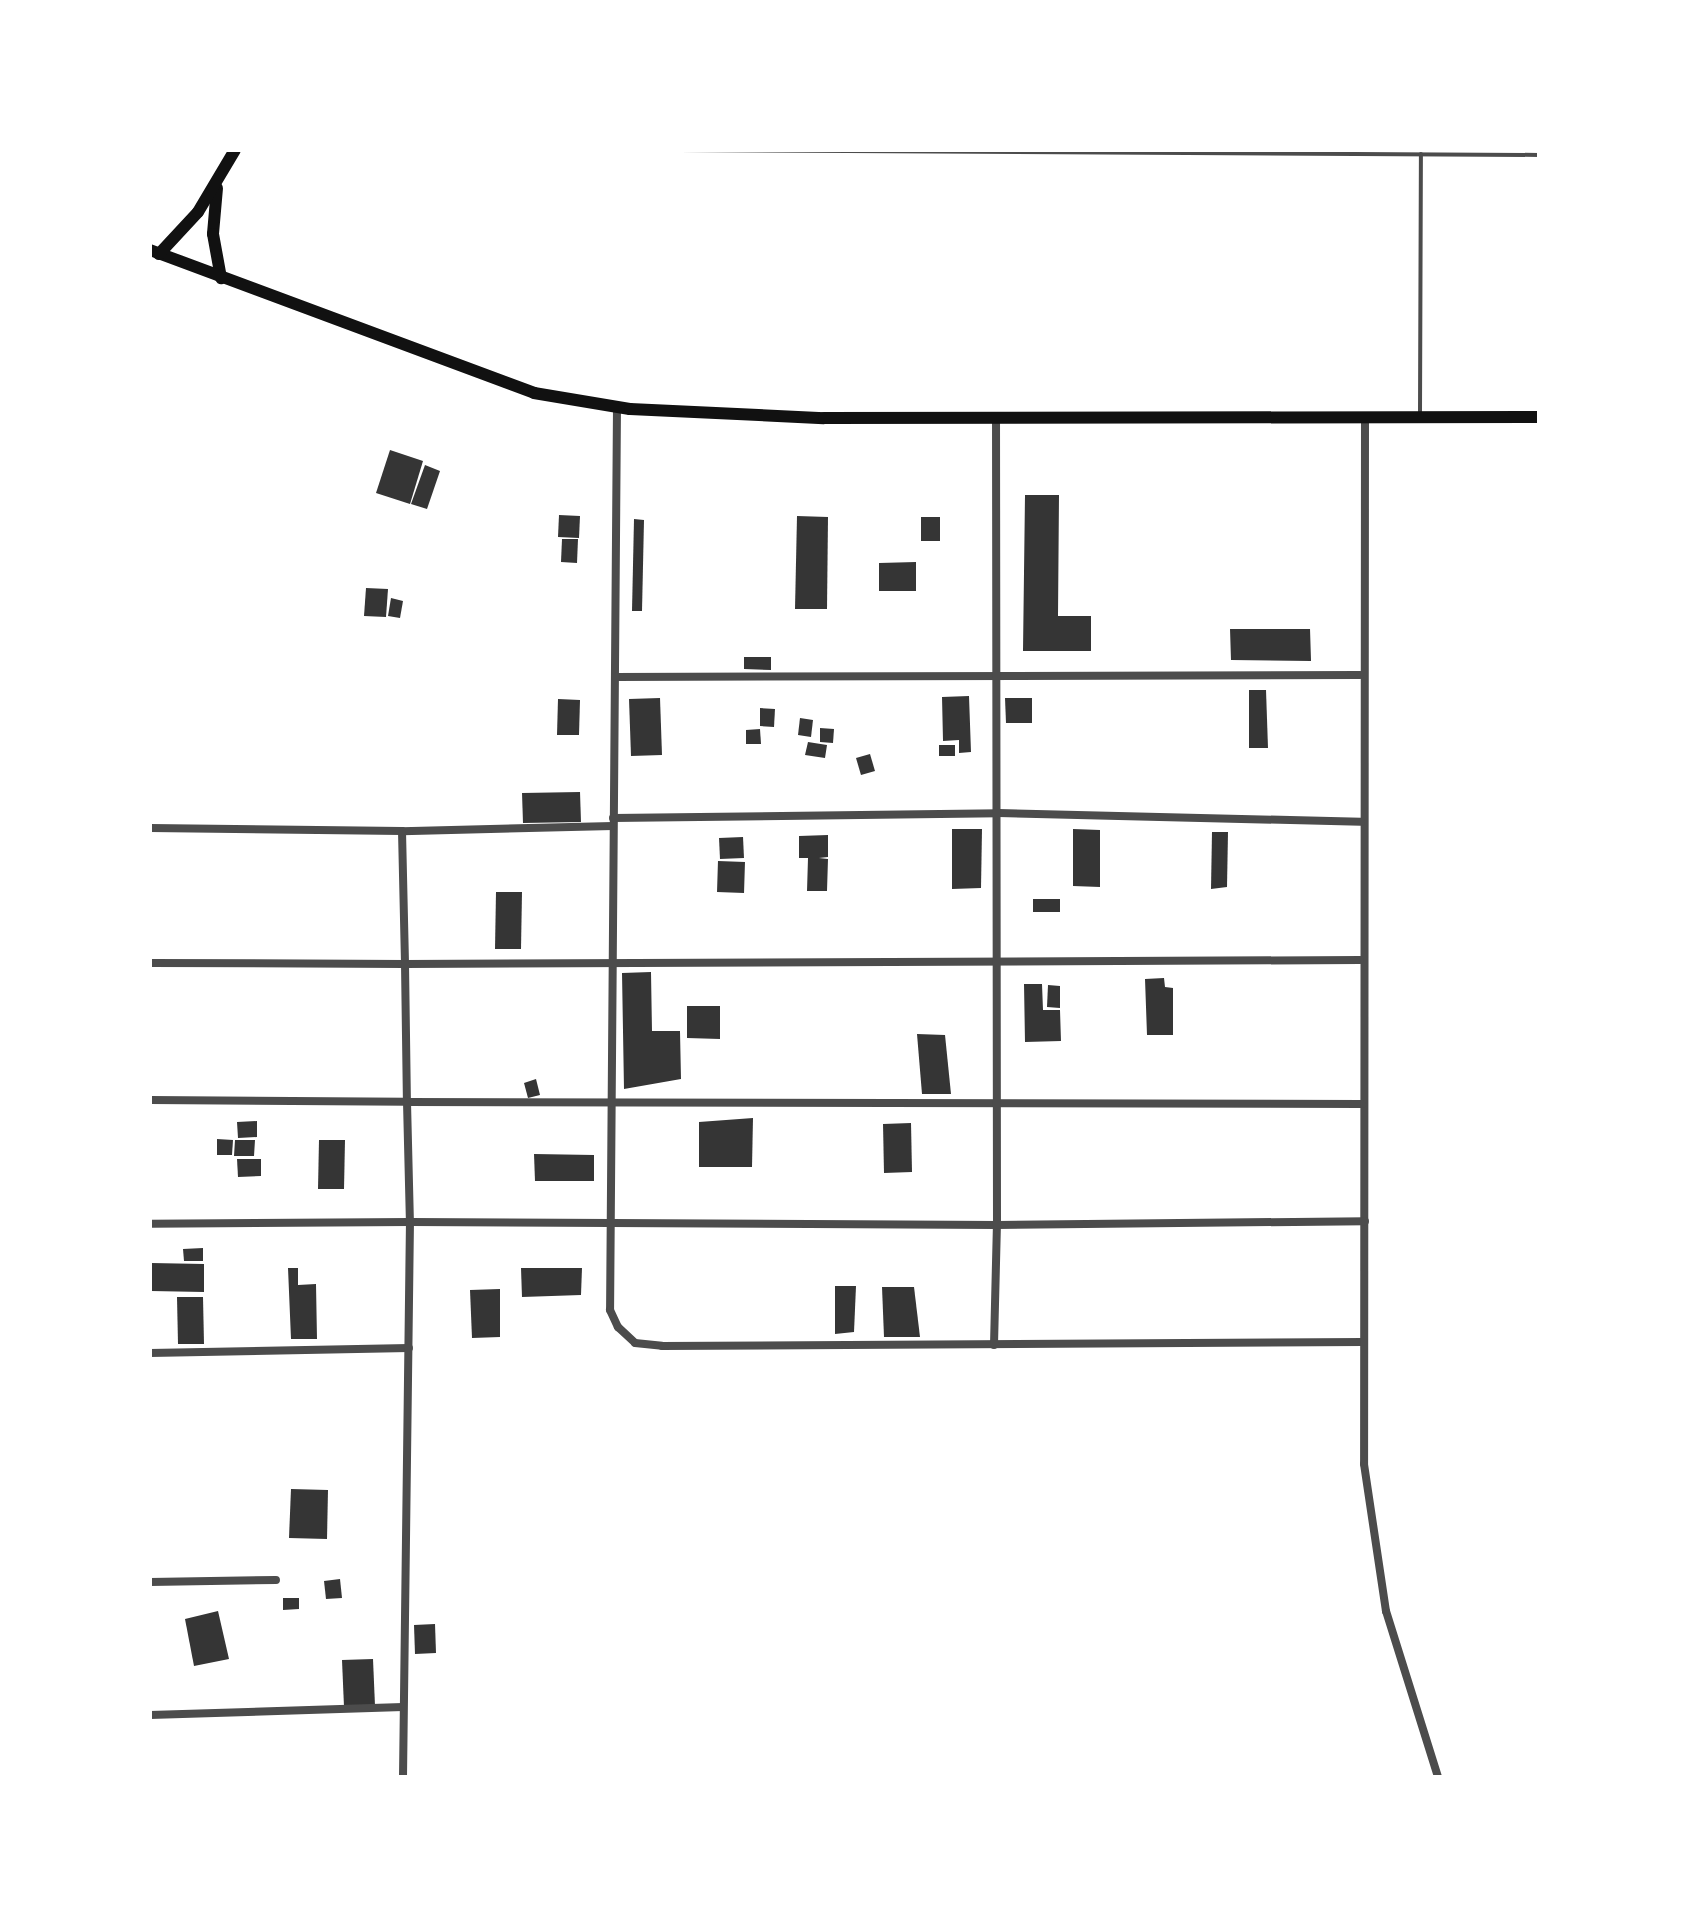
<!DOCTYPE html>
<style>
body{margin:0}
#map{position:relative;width:1689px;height:1927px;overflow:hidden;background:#fff;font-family:"PT Sans",sans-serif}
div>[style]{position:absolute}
.building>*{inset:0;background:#353535}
.service>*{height:4px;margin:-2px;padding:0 2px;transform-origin:2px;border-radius:2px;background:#4c4c4c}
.minor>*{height:8px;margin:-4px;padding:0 4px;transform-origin:4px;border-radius:4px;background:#4c4c4c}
.secondary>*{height:12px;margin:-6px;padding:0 6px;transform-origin:6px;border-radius:6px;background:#111}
span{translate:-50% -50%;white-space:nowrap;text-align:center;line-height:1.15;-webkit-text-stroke:6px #fff;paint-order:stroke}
.frame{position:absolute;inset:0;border:152px solid #fff;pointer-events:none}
</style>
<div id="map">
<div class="building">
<div style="clip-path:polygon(390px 450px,423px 461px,410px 504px,376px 493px)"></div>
<div style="clip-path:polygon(425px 465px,440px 471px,427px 509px,411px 504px)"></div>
<div style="clip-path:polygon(1025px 495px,1059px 495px,1058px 616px,1091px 616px,1091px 651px,1023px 651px)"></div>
<div style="clip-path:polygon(559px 515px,580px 516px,579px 538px,558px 537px)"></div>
<div style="clip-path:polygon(797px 516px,828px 517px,827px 609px,795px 609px)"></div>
<div style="clip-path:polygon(921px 517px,940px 517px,940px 541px,921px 541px)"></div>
<div style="clip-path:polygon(634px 519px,644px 520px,642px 611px,632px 611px)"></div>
<div style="clip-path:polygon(562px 539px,578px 539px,577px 563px,561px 562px)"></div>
<div style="clip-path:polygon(916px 562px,916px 591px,879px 591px,879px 563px)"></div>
<div style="clip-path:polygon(366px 588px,388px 589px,386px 617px,364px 616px)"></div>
<div style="clip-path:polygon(391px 598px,403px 601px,400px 618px,388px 616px)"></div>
<div style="clip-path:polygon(1230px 629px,1310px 629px,1311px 661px,1231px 660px)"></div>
<div style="clip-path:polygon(744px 657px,771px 657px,771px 670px,744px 669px)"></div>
<div style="clip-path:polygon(1249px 690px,1266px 690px,1268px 748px,1249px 748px)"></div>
<div style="clip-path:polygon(969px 696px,971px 752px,959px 753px,959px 740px,943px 741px,942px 697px)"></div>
<div style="clip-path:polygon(660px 698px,662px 755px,631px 756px,629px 699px)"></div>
<div style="clip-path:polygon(1005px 698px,1032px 698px,1032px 723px,1006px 723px)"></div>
<div style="clip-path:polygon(558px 699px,580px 700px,579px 735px,557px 735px)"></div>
<div style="clip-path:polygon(760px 708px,775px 709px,774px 727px,760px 726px)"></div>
<div style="clip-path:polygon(800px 718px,813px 720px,811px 737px,798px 735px)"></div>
<div style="clip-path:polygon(820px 728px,834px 729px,833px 743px,820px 742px)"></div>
<div style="clip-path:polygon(760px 729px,761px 744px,746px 744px,746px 730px)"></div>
<div style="clip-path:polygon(808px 742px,827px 745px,825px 758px,805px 755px)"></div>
<div style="clip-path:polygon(939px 745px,955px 745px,955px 756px,939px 756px)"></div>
<div style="clip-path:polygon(870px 754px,875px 771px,861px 775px,856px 758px)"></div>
<div style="clip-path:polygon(580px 792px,581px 822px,523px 823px,522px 793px)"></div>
<div style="clip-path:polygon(952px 829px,982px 829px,981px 888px,952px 889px)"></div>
<div style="clip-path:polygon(1073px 829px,1100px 830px,1100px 887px,1073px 886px)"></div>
<div style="clip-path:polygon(1212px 832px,1228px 832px,1227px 887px,1211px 889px)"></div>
<div style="clip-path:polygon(828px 835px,828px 857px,819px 858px,828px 859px,827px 891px,807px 891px,808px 858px,799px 858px,799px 836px)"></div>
<div style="clip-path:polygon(743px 837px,744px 858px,720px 859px,719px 838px)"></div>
<div style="clip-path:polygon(718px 861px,745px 862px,744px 893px,717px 892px)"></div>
<div style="clip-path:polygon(496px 892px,522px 892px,521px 949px,495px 949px)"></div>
<div style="clip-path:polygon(1033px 899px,1060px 899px,1060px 912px,1033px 912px)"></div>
<div style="clip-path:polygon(651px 972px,652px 1031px,680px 1031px,681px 1079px,624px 1089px,622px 973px)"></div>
<div style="clip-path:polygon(1164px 978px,1165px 987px,1173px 988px,1173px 1035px,1147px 1035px,1145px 979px)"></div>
<div style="clip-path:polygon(1024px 984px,1042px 984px,1043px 1010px,1060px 1010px,1061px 1041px,1025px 1042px)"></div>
<div style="clip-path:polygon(1048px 985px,1060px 986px,1060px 1008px,1047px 1007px)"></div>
<div style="clip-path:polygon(687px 1006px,720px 1006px,720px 1039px,687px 1038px)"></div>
<div style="clip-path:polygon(917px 1034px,945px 1035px,951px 1094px,922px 1094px)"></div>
<div style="clip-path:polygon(536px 1079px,540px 1095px,528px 1098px,524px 1083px)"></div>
<div style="clip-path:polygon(753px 1118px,752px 1167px,699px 1167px,699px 1122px)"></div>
<div style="clip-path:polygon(257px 1121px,257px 1137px,238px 1138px,237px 1122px)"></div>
<div style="clip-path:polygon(911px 1123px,912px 1172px,884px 1173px,883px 1124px)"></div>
<div style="clip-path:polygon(217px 1139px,233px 1140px,232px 1155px,217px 1155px)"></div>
<div style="clip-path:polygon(235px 1140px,255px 1140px,254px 1156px,234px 1156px)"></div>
<div style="clip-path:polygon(319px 1140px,345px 1140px,344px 1189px,318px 1189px)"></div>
<div style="clip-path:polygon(534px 1154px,594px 1155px,594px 1181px,535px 1181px)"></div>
<div style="clip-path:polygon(237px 1159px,261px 1159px,261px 1176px,238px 1177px)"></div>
<div style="clip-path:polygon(203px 1248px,203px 1261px,184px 1261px,183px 1249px)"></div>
<div style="clip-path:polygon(151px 1263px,204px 1264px,204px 1292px,151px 1291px)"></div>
<div style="clip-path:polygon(288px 1268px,298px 1268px,298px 1285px,316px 1284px,317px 1339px,291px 1339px)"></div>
<div style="clip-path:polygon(521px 1268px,582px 1268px,581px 1295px,522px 1297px)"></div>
<div style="clip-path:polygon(835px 1286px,856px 1286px,854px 1332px,835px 1334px)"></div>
<div style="clip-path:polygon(882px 1287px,914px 1287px,920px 1337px,884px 1337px)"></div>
<div style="clip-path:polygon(500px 1289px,500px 1337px,472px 1338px,470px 1290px)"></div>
<div style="clip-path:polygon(177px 1297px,203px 1297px,204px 1344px,178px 1344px)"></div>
<div style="clip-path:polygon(291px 1489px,328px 1490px,327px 1539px,289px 1538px)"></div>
<div style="clip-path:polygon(340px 1579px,342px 1598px,326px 1599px,324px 1581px)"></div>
<div style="clip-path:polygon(283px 1598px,299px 1598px,299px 1609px,283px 1610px)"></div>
<div style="clip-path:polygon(218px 1611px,229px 1659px,194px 1666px,185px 1619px)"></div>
<div style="clip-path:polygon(435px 1624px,436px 1653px,415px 1654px,414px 1625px)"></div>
<div style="clip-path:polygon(373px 1659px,375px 1706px,344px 1707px,342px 1660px)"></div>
</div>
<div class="service">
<div style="left:679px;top:150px;width:860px;rotate:0.33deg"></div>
<div style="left:1420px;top:414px;width:260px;rotate:-89.8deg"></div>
</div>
<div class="minor">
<div style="left:617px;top:407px;width:903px;rotate:90.44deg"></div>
<div style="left:610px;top:1310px;width:19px;rotate:65deg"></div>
<div style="left:618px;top:1327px;width:23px;rotate:43deg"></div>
<div style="left:635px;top:1343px;width:27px;rotate:6deg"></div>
<div style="left:662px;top:1346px;width:701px;rotate:-0.33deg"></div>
<div style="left:1365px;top:416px;width:1048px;rotate:90.05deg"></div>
<div style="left:1364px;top:1464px;width:149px;rotate:81.5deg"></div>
<div style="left:1386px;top:1611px;width:174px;rotate:72.6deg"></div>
<div style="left:615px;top:677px;width:745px;rotate:-0.15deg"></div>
<div style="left:613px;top:818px;width:386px;rotate:-0.7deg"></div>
<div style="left:999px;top:813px;width:362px;rotate:1.4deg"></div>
<div style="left:613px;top:826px;width:211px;rotate:178.6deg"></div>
<div style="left:402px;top:831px;width:133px;rotate:88.7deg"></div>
<div style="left:405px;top:964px;width:955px;rotate:-0.24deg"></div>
<div style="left:150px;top:828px;width:252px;rotate:0.7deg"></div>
<div style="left:150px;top:963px;width:255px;rotate:0.2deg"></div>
<div style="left:405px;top:964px;width:138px;rotate:89.2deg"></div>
<div style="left:407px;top:1102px;width:955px;rotate:0.12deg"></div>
<div style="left:150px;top:1100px;width:257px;rotate:0.4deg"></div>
<div style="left:407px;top:1102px;width:120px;rotate:88.6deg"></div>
<div style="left:410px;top:1222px;width:260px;rotate:179.6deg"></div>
<div style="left:994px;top:1345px;width:120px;rotate:-88.6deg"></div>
<div style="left:997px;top:1225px;width:368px;rotate:-0.6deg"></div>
<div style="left:150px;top:1353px;width:259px;rotate:-1.1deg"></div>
<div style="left:150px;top:1582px;width:126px;rotate:-0.9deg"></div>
<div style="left:150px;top:1715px;width:253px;rotate:-1.8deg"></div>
<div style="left:403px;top:1777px;width:555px;rotate:-89.28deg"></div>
<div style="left:410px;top:1222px;width:587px;rotate:0.29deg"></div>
<div style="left:997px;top:1225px;width:809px;rotate:-90.07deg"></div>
</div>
<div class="secondary">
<div style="left:217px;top:188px;width:46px;rotate:95deg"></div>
<div style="left:213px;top:234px;width:45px;rotate:79.7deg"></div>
<div style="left:150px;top:250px;width:410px;rotate:20.4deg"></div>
<div style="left:534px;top:393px;width:97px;rotate:9.5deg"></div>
<div style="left:630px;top:409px;width:194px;rotate:2.7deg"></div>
<div style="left:824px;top:418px;width:715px;rotate:-0.08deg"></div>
<div style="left:159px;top:254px;width:57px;rotate:-47.1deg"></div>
<div style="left:198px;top:212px;width:72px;rotate:-59.2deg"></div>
</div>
<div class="frame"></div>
</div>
